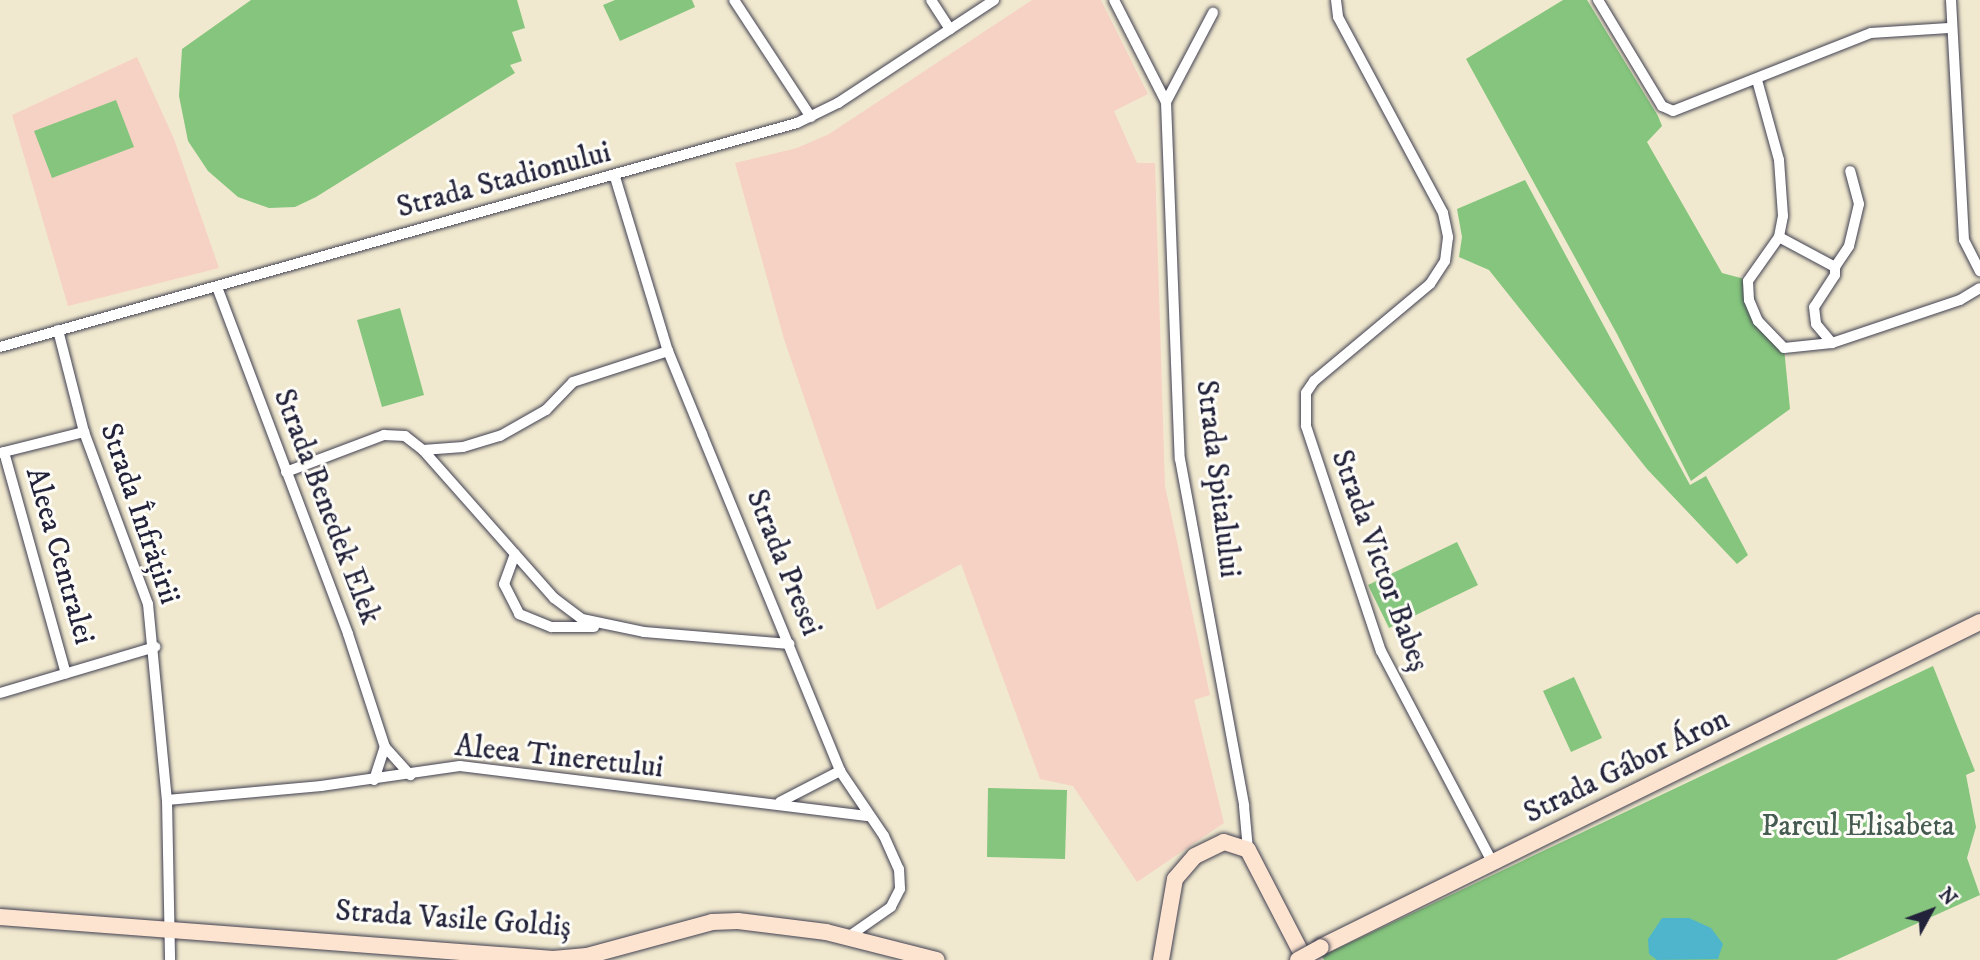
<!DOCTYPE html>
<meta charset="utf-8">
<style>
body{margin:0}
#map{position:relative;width:1980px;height:960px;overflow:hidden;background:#f1e9cf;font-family:"IM FELL DW Pica",serif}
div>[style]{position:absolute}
.built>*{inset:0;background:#f6d2c4}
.green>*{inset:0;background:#85c57d}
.water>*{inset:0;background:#4eb5cc}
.roads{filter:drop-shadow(0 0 2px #414051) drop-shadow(0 0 2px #414051)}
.street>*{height:10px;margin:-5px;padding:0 5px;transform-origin:5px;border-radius:5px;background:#fff}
.secondary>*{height:16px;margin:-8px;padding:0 8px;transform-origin:8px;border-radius:8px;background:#fde4d0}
.bridges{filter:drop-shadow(0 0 2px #414051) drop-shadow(0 0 2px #414051)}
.secondary-bridge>*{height:16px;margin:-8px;padding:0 8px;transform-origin:8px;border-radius:8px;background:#fde4d0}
span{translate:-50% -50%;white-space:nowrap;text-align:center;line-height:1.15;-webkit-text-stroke:6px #fdfcf7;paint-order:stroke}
.street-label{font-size:30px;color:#22223b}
.park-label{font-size:30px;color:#455b52}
.north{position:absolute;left:1896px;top:876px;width:70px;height:70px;-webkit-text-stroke:5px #fdfcf7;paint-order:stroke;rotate:49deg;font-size:19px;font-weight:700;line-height:28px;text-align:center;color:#22223b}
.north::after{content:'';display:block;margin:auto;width:24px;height:32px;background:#22223b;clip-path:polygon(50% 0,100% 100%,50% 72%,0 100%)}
</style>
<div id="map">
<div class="built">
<div style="clip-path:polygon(1032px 0,1101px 0,1148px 94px,1114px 111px,1137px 163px,1155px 163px,1165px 486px,1210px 695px,1194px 700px,1224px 823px,1137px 882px,1073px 786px,1040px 779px,961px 564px,877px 610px,784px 339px,735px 163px,797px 148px,829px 134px)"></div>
<div style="clip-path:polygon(137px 57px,174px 139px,219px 268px,68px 306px,12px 115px)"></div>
</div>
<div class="green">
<div style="clip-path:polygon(251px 0,517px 0,525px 28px,512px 32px,522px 61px,510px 65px,515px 73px,316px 197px,295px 207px,269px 208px,238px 197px,208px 171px,188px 141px,179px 96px,182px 49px)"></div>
<div style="clip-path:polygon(615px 0,692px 0,695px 7px,620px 41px,603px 5px)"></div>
<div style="clip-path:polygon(1563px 0,1587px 0,1658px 116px,1662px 126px,1647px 142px,1722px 273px,1752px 281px,1758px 321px,1784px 348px,1790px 409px,1691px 481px,1617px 334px,1466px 59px)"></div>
<div style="clip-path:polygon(116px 100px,134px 147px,52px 178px,34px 131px)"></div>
<div style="clip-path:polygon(1525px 180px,1690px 485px,1706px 476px,1748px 555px,1737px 564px,1647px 469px,1489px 270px,1459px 257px,1462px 237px,1457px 209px)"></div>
<div style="clip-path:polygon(400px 308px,424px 395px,382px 407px,357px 320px)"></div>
<div style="clip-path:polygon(1457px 542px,1478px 585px,1389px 628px,1368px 585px)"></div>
<div style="clip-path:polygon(1933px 666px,1975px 771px,1966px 775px,1976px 827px,1967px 858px,1980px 895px,1836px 960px,1324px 960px,1322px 956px)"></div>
<div style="clip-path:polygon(1574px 677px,1602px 738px,1571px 752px,1543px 691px)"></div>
<div style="clip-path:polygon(988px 788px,1067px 790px,1065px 859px,987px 857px)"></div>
</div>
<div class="water">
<div style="clip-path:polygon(1662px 918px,1689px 918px,1711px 928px,1723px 944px,1718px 959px,1657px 960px,1649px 954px,1648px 939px)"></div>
</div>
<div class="roads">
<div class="street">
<div style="left:734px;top:0;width:140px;rotate:56.7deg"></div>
<div style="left:931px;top:0;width:35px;rotate:57deg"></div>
<div style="left:1114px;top:0;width:114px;rotate:63deg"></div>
<div style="left:1166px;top:102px;width:357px;rotate:87.8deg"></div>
<div style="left:1180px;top:459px;width:353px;rotate:79.5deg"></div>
<div style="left:1244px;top:806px;width:44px;rotate:84.8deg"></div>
<div style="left:1336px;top:0;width:17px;rotate:83deg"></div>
<div style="left:1338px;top:17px;width:222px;rotate:61.8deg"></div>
<div style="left:1443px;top:213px;width:25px;rotate:78deg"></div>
<div style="left:1448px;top:237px;width:24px;rotate:97deg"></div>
<div style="left:1445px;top:261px;width:27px;rotate:123deg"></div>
<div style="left:1430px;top:284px;width:151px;rotate:140.1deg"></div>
<div style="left:1314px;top:381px;width:14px;rotate:124deg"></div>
<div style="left:1306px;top:393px;width:33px;rotate:90deg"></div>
<div style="left:1306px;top:426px;width:237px;rotate:71.6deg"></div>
<div style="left:1381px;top:651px;width:240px;rotate:62.2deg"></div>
<div style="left:1598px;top:0;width:124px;rotate:58.9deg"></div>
<div style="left:1662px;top:106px;width:12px;rotate:24deg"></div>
<div style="left:1673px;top:111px;width:213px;rotate:-21.5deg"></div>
<div style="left:1871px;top:33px;width:78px;rotate:-3.7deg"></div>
<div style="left:1951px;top:0;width:240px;rotate:86.9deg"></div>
<div style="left:1964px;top:240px;width:35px;rotate:63deg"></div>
<div style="left:1757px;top:80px;width:83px;rotate:74.6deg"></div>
<div style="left:1779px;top:160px;width:56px;rotate:85.9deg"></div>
<div style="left:1783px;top:216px;width:21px;rotate:101deg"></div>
<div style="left:1779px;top:237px;width:54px;rotate:125.2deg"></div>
<div style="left:1748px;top:281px;width:19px;rotate:87deg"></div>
<div style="left:1749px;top:300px;width:23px;rotate:67deg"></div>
<div style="left:1758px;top:321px;width:37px;rotate:46deg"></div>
<div style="left:1784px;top:348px;width:48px;rotate:-5.9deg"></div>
<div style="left:1832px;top:343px;width:135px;rotate:-18.6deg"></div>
<div style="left:1960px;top:300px;width:23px;rotate:-31deg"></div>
<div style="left:1166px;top:102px;width:101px;rotate:-62.2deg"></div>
<div style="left:615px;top:177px;width:182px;rotate:73.1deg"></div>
<div style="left:668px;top:351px;width:90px;rotate:67.7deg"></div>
<div style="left:702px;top:434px;width:364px;rotate:67.7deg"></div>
<div style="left:840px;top:771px;width:78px;rotate:55.9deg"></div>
<div style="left:884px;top:836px;width:36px;rotate:66deg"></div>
<div style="left:899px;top:869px;width:20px;rotate:87deg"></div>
<div style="left:900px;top:889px;width:20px;rotate:117deg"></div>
<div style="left:891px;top:907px;width:52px;rotate:145.1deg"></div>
<div style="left:1779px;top:237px;width:64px;rotate:28.2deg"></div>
<div style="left:1835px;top:267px;width:8px;rotate:90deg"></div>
<div style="left:1835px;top:275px;width:38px;rotate:123deg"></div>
<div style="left:1814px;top:307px;width:17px;rotate:83deg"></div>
<div style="left:1816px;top:324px;width:25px;rotate:50deg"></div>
<div style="left:1835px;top:267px;width:25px;rotate:-56deg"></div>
<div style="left:1849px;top:246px;width:43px;rotate:-76.6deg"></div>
<div style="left:1859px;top:204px;width:34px;rotate:-105deg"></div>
<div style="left:217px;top:287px;width:371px;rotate:69.3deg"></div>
<div style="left:348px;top:634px;width:119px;rotate:71.9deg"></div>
<div style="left:385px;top:747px;width:38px;rotate:48deg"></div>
<div style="left:58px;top:330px;width:105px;rotate:75.7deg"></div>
<div style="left:84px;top:432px;width:184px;rotate:69.6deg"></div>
<div style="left:148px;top:604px;width:197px;rotate:84.5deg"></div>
<div style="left:167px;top:800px;width:160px;rotate:88.9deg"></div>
<div style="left:0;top:347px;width:828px;rotate:-15.7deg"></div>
<div style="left:797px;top:123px;width:46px;rotate:-26deg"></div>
<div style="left:838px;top:103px;width:187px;rotate:-33.4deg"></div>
<div style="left:423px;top:450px;width:40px;rotate:-4.3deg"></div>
<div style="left:463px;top:447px;width:39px;rotate:-17deg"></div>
<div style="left:500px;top:436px;width:53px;rotate:-29.5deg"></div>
<div style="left:546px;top:410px;width:39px;rotate:-46deg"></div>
<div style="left:573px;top:382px;width:100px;rotate:-18.1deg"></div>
<div style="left:4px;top:452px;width:230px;rotate:74.4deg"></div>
<div style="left:0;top:453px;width:87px;rotate:-14deg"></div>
<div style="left:286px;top:472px;width:105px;rotate:-20.7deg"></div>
<div style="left:384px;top:435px;width:21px;rotate:3deg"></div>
<div style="left:405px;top:436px;width:23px;rotate:38deg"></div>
<div style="left:423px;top:450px;width:198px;rotate:48.5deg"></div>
<div style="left:554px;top:598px;width:35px;rotate:37deg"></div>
<div style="left:582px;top:619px;width:63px;rotate:11.8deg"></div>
<div style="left:644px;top:632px;width:146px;rotate:4.7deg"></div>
<div style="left:515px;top:554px;width:32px;rotate:110deg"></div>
<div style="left:504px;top:584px;width:34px;rotate:63deg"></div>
<div style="left:519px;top:614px;width:35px;rotate:22deg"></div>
<div style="left:551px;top:627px;width:43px"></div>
<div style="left:0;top:693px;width:162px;rotate:-16.5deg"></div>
<div style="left:374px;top:780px;width:35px;rotate:-72deg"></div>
<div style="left:167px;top:800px;width:155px;rotate:-5.2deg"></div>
<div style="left:321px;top:786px;width:140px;rotate:-8.2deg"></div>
<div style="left:460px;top:766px;width:412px;rotate:7deg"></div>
<div style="left:780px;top:802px;width:68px;rotate:-27.3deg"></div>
</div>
<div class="secondary">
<div style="left:0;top:917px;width:555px;rotate:4.34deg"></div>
<div style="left:553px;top:959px;width:34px;rotate:-5deg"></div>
<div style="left:587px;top:956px;width:130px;rotate:-15.2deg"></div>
<div style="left:712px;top:922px;width:26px;rotate:-2deg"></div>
<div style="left:738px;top:921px;width:89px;rotate:7.1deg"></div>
<div style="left:826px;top:932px;width:114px;rotate:14.2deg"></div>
<div style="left:1321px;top:947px;width:735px;rotate:-26.25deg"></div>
<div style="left:1161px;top:960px;width:82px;rotate:-80.2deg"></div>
<div style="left:1175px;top:879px;width:30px;rotate:-49deg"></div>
<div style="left:1195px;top:856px;width:32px;rotate:-26deg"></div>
<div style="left:1224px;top:842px;width:25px;rotate:18deg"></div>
<div style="left:1248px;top:850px;width:124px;rotate:62.6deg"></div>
</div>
</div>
<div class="bridges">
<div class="secondary-bridge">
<div style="left:1298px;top:960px;width:26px;rotate:-29deg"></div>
</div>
</div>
<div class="street-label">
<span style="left:504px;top:181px;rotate:-15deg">Strada Stadionului</span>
<span style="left:1217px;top:479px;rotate:83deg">Strada Spitalului</span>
<span style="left:326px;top:507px;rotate:69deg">Strada Benedek Elek</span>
<span style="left:139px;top:514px;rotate:71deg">Strada Înfrățirii</span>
<span style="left:59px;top:556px;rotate:74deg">Aleea Centralei</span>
<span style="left:1379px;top:561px;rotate:70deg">Strada Victor Babeș</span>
<span style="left:783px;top:563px;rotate:68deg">Strada Presei</span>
<span style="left:559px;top:758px;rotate:6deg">Aleea Tineretului</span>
<span style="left:1627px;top:767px;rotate:-26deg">Strada Gábor Áron</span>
<span style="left:453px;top:920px;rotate:4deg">Strada Vasile Goldiș</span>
</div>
<div class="park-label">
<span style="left:1858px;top:827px">Parcul Elisabeta</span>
</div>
<div class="north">N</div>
</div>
